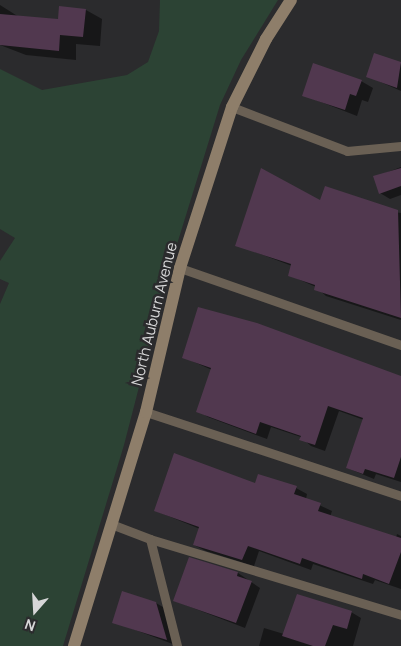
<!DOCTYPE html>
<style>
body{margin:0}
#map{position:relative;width:401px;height:646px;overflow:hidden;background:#2b2b2d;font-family:Manrope,sans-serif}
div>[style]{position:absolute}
.green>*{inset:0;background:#2c4334}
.shadow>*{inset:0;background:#0007}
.building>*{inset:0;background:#51384f}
.lane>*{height:9px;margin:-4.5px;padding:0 4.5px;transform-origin:4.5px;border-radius:4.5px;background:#6a6054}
.secondary>*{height:12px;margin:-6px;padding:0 6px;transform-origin:6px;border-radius:6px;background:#8e7e6a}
span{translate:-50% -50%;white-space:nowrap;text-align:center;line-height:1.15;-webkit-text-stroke:5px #2b2b2d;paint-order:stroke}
.street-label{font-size:15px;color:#d7d7d8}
.north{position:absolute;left:10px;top:586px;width:50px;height:50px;-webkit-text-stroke:4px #2b2b2d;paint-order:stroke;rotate:199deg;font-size:14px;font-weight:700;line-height:20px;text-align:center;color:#d7d7d8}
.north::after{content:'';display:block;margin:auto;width:18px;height:22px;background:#d7d7d8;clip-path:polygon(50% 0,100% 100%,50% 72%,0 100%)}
</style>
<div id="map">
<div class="green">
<i style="clip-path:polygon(160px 0,278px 0,241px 60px,220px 105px,170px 267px,124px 445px,63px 646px,0 646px,0 304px,9px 283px,0 279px,0 261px,15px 238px,0 229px,0 69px,42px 90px,127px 75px,148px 62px,159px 31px)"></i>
</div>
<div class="shadow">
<i style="clip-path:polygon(0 5px,19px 17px,59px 20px,60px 7px,86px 10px,102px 19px,100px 46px,76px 44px,76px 60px,26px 55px,0 45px)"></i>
<i style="clip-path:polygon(375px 55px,401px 64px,401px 91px,367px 76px)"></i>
<i style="clip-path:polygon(361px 81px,373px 88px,368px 102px,362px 100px,357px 116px,303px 95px)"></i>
<i style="clip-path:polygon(401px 167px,401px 195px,390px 199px,380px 193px,375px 177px)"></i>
<i style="clip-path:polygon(321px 202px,401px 213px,401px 320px,326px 296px,316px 287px,289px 275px,292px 266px,237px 245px)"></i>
<i style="clip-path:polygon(183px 357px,401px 377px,401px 482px,376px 474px,374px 479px,347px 468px,364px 420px,339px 411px,325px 451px,311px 446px,301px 437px,271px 427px,267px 439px,208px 417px,198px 411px,212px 370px)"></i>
<i style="clip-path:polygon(256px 485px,296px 488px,307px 494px,306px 499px,332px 511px,330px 517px,396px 538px,397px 534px,401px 536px,401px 589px,375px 580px,373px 584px,313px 564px,311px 570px,259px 551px,254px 566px,206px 551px,194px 545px,200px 529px,156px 511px)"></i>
<i style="clip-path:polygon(189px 559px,238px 573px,260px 588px,245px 628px,175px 601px)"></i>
<i style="clip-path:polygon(156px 603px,168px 610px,178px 646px,114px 622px)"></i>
<i style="clip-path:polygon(351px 612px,361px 618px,353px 646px,259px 646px,264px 628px,284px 634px)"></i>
</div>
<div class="building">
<i style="clip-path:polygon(59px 6px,86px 9px,83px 37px,60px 35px,59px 51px,0 45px,0 14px,58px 19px)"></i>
<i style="clip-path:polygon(374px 53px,401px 62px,397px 88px,366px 77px)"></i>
<i style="clip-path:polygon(313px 63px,362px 80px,356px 96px,350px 94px,345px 110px,302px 96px)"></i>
<i style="clip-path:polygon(261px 168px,320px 200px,325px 186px,398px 210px,401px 318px,314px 290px,315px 285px,288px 276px,291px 264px,235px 246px)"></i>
<i style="clip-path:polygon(401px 168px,401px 186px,379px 194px,373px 176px)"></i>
<i style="clip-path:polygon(198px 307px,257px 323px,401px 376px,401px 457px,394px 478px,365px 469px,363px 474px,346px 468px,363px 418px,328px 406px,315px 445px,299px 440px,301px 436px,260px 422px,256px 434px,196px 412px,211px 368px,182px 358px)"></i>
<i style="clip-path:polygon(174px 453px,255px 483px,258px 474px,297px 486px,294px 494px,321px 503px,318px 511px,401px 538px,401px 552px,389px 584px,363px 574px,362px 579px,302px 558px,300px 564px,248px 546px,242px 560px,193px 545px,199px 527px,154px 511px)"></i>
<i style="clip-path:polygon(189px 557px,238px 572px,237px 576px,252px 581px,236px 623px,173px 601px)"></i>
<i style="clip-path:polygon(122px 591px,156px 602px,167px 640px,112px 623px)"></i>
<i style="clip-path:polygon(297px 594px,352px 611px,347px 629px,333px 625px,325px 646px,313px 646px,282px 636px)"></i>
</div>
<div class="lane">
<i style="left:232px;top:107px;width:123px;rotate:20.9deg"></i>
<i style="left:347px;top:151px;width:54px;rotate:-5.3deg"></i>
<i style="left:180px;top:268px;width:234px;rotate:19.2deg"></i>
<i style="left:146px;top:412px;width:268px;rotate:18.2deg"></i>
<i style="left:111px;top:524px;width:42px;rotate:21deg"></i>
<i style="left:150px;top:539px;width:262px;rotate:16.8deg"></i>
<i style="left:150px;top:539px;width:110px;rotate:75.8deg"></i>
</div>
<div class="secondary">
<i style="left:74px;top:646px;width:245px;rotate:-72.9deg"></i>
<i style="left:146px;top:412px;width:148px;rotate:-76.7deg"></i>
<i style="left:180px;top:268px;width:169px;rotate:-72.1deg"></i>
<i style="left:232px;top:107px;width:76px;rotate:-63.4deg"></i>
<i style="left:266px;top:39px;width:46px;rotate:-57.3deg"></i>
</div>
<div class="street-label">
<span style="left:154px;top:314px;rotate:-76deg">North Auburn Avenue</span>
</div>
<div class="north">N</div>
</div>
